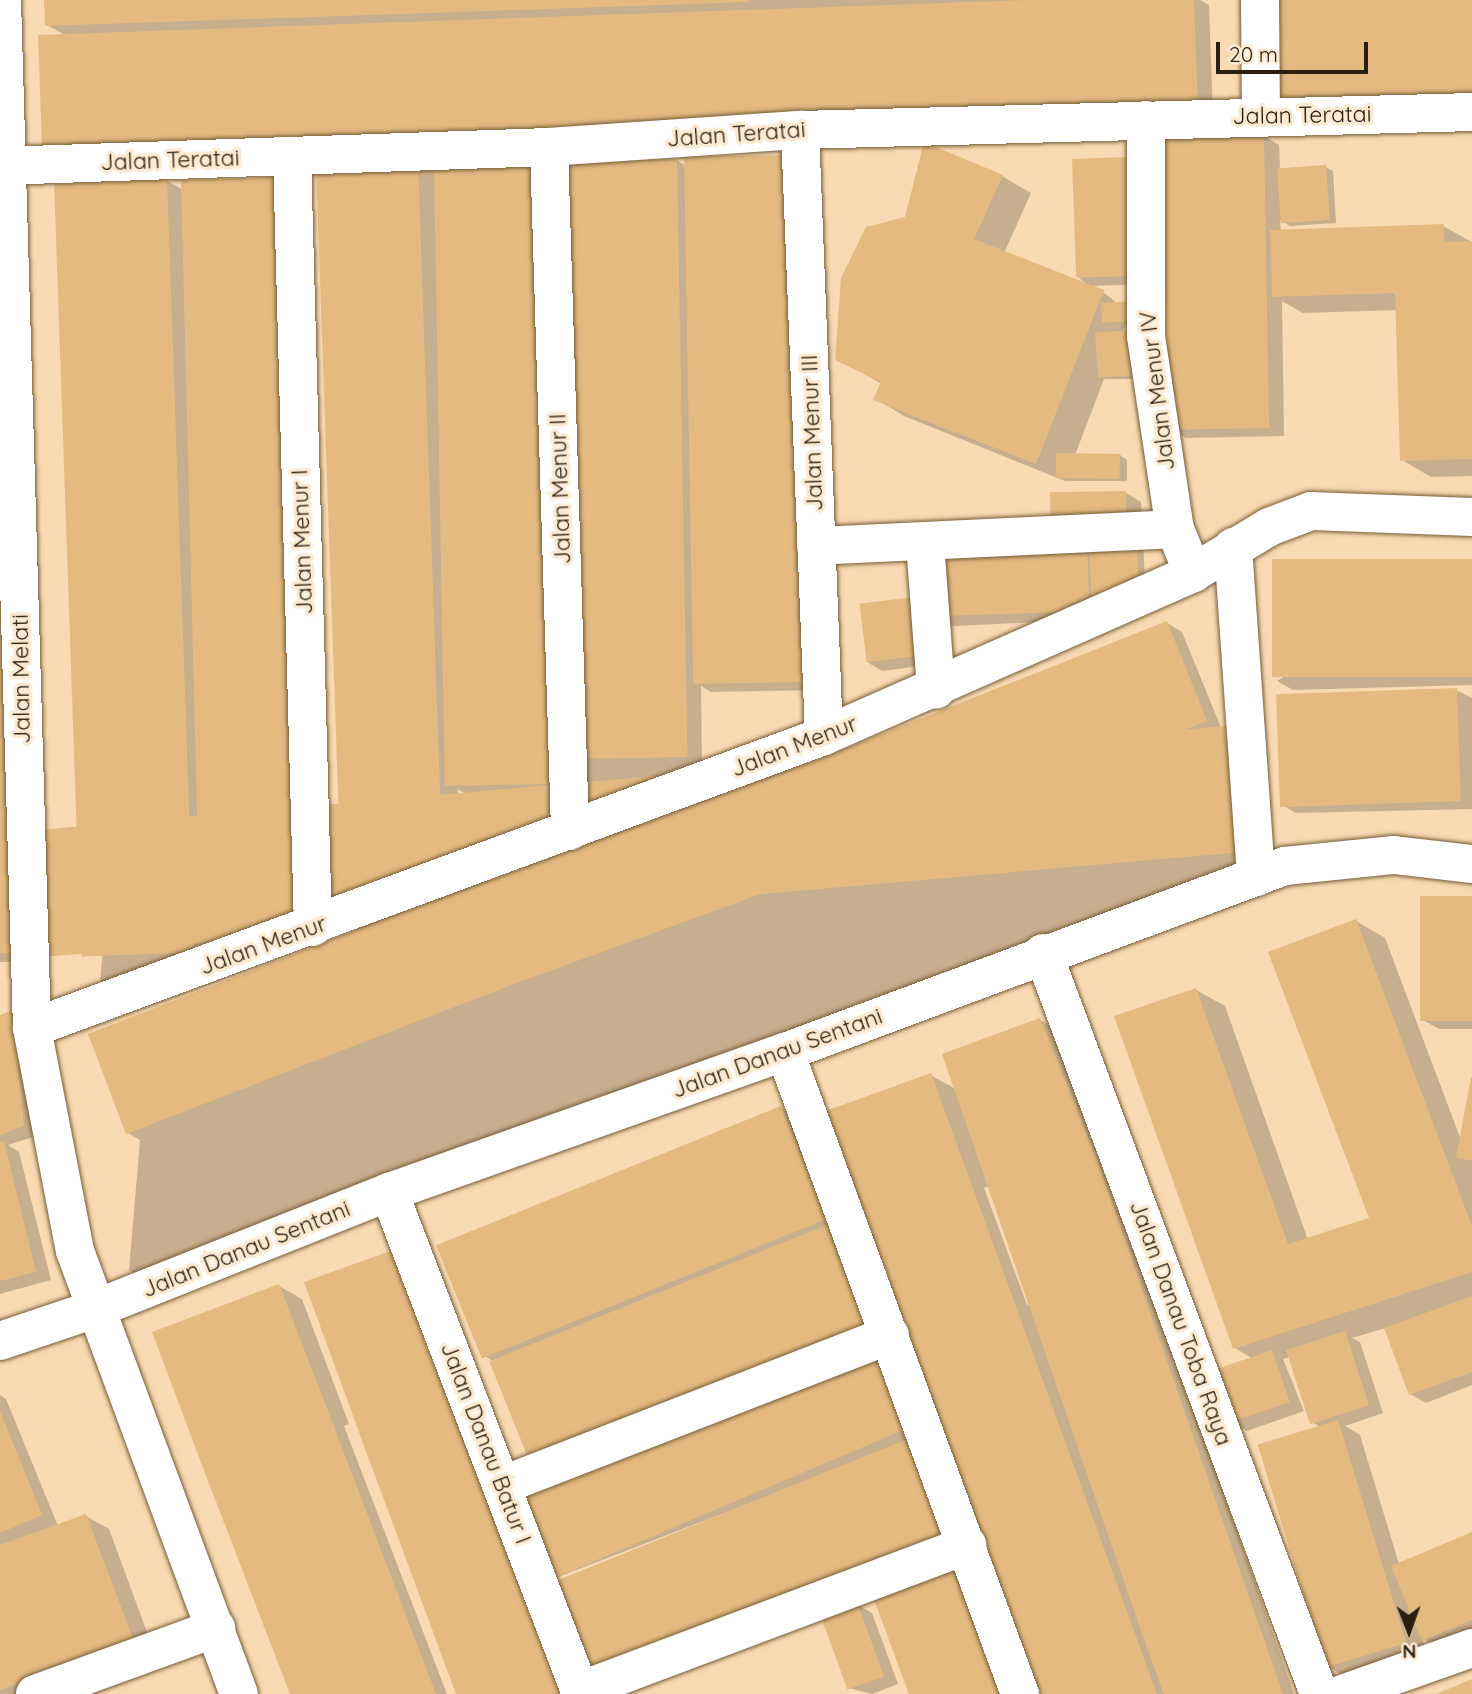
<!DOCTYPE html>
<style>
body{margin:0}
#map{position:relative;width:1472px;height:1694px;overflow:hidden;background:#f9dab2;font-family:Quicksand,sans-serif}
div>[style]{position:absolute}
.shadow>*{inset:0;background:#0003}
.building>*{inset:0;background:#e4ba81;transform-origin:0 0}
.roads{filter:drop-shadow(0 0 2px #775c37) drop-shadow(0 0 2px #775c37)}
.street>*{height:38px;margin:-19px;padding:0 19px;transform-origin:19px;border-radius:19px;background:#fff}
.secondary>*{height:38px;margin:-19px;padding:0 19px;transform-origin:19px;border-radius:19px;background:#fff}
span{translate:-50% -50%;white-space:nowrap;text-align:center;line-height:1.15;-webkit-text-stroke:7px #fcead2;paint-order:stroke}
.street-label{font-size:23px;color:#2a1f0f}
.north{position:absolute;left:1374px;top:1596px;width:70px;height:70px;-webkit-text-stroke:5px #fcead2;paint-order:stroke;rotate:179deg;font-size:19px;font-weight:700;line-height:28px;text-align:center;color:#2a1f0f}
.north::after{content:'';display:block;margin:auto;width:24px;height:32px;background:#2a1f0f;clip-path:polygon(50% 0,100% 100%,50% 72%,0 100%)}
.scale{position:absolute;left:1216px;top:42px;width:152px;height:32px;box-sizing:border-box;border:4px solid #2a1f0f;border-top:0;padding-left:9px;font-size:21px;line-height:24px;white-space:nowrap;color:#2a1f0f;-webkit-text-stroke:5px #fcead2;paint-order:stroke}
</style>
<div id="map">
<div class="shadow">
<i style="clip-path:polygon(46px 0,1200px 0,1209px 5px,1213px 114px,65px 35px,47px 25px)"></i>
<i style="clip-path:polygon(1269px 0,1472px 0,1472px 98px,1296px 111px)"></i>
<i style="clip-path:polygon(1264px 136px,1279px 145px,1280px 169px,1326px 167px,1333px 171px,1336px 223px,1290px 226px,1280px 220px,1281px 232px,1443px 226px,1472px 242px,1472px 476px,1431px 477px,1402px 460px,1398px 310px,1303px 313px,1282px 301px,1284px 436px,1186px 438px,1170px 429px)"></i>
<i style="clip-path:polygon(1127px 159px,1146px 284px,1089px 286px,1078px 277px)"></i>
<i style="clip-path:polygon(676px 160px,686px 166px,824px 690px,711px 692px,701px 686px,702px 765px,596px 811px,575px 792px,467px 795px,458px 789px,460px 861px,362px 865px,347px 856px,417px 162px,436px 173px)"></i>
<i style="clip-path:polygon(1002px 176px,1031px 193px,1004px 253px,1103px 292px,1144px 324px,1126px 325px,1123px 332px,1142px 379px,1104px 379px,1075px 455px,1120px 455px,1127px 460px,1127px 481px,1065px 481px,904px 416px,876px 399px,882px 384px,837px 359px,906px 218px)"></i>
<i style="clip-path:polygon(166px 180px,183px 190px,313px 889px,261px 889px,259px 934px,217px 940px,209px 935px,210px 966px,98px 1008px)"></i>
<i style="clip-path:polygon(0 185px,30px 961px,0 962px)"></i>
<i style="clip-path:polygon(1126px 493px,1141px 502px,1146px 599px,1104px 619px,953px 626px,938px 617px,944px 663px,882px 671px,867px 662px,922px 598px,1073px 543px)"></i>
<i style="clip-path:polygon(1472px 560px,1472px 685px,1293px 690px,1277px 681px)"></i>
<i style="clip-path:polygon(1167px 623px,1182px 632px,1222px 730px,1248px 741px,1258px 865px,151px 1283px,129px 1270px,140px 1140px,128px 1133px,815px 763px)"></i>
<i style="clip-path:polygon(1456px 690px,1472px 698px,1472px 809px,1296px 813px,1281px 804px)"></i>
<i style="clip-path:polygon(1472px 898px,1472px 1029px,1439px 1029px,1423px 1020px)"></i>
<i style="clip-path:polygon(1356px 921px,1385px 938px,1461px 1140px,1472px 1081px,1472px 1385px,1426px 1403px,1410px 1394px,1386px 1328px,1352px 1338px,1360px 1342px,1383px 1413px,1345px 1426px,1360px 1435px,1399px 1564px,1472px 1534px,1472px 1642px,1446px 1652px,1422px 1638px,1427px 1656px,1350px 1679px,1327px 1666px,1320px 1427px,1312px 1422px,1290px 1357px,1283px 1359px,1304px 1411px,1247px 1431px,1232px 1422px,1253px 1359px,1235px 1348px,1196px 990px,1225px 1006px,1308px 1240px,1371px 1219px)"></i>
<i style="clip-path:polygon(12px 1012px,39px 1135px,8px 1145px,19px 1152px,51px 1280px,0 1294px,0 1016px)"></i>
<i style="clip-path:polygon(evenodd,1040px 1020px,1063px 1033px,1294px 1694px,1038px 1694px,930px 1075px,956px 1089px,1040px 1020px,989px 1186px,1030px 1304px,1027px 1305px,984px 1188px,989px 1186px)"></i>
<i style="clip-path:polygon(781px 1108px,796px 1116px,841px 1228px,495px 1362px,483px 1355px)"></i>
<i style="clip-path:polygon(279px 1286px,302px 1299px,349px 1424px,344px 1426px,447px 1694px,292px 1694px)"></i>
<i style="clip-path:polygon(878px 1346px,927px 1435px,558px 1577px,551px 1573px)"></i>
<i style="clip-path:polygon(0 1395px,6px 1399px,58px 1526px,86px 1516px,109px 1529px,155px 1654px,27px 1694px,0 1694px)"></i>
<i style="clip-path:polygon(856px 1604px,872px 1613px,898px 1684px,872px 1694px,849px 1688px)"></i>
</div>
<div class="building">
<i style="clip-path:polygon(44px 0,748px 0,749px 2px,45px 26px)"></i>
<i style="clip-path:polygon(1027px 0,1194px 0,1198px 106px,42px 147px,38px 35px)"></i>
<i style="left:1267px;top:0;width:205px;height:99px"></i>
<i style="left:1264px;top:134px;width:294px;height:101px;rotate:89deg"></i>
<i style="clip-path:polygon(924px 142px,1003px 175px,974px 239px,1104px 290px,1036px 464px,873px 400px,881px 382px,835px 360px,841px 278px,866px 227px,905px 217px)"></i>
<i style="left:799px;top:155px;width:527px;height:115px;rotate:89deg"></i>
<i style="left:1127px;top:157px;width:119px;height:55px;rotate:88deg"></i>
<i style="left:677px;top:159px;width:598px;height:115px;rotate:89deg"></i>
<i style="left:418px;top:161px;width:693px;height:102px;rotate:88deg"></i>
<i style="left:544px;top:165px;width:619px;height:110px;rotate:89deg"></i>
<i style="left:1326px;top:165px;width:55px;height:49px;rotate:86deg"></i>
<i style="clip-path:polygon(278px 177px,298px 882px,246px 881px,245px 926px,200px 932px,181px 180px)"></i>
<i style="left:167px;top:178px;width:775px;height:113px;rotate:88deg"></i>
<i style="clip-path:polygon(1444px 224px,1444px 242px,1472px 241px,1472px 459px,1400px 461px,1395px 293px,1272px 297px,1270px 230px)"></i>
<i style="left:1136px;top:301px;width:20px;height:35px;rotate:87deg"></i>
<i style="left:1132px;top:330px;width:45px;height:37px;rotate:86deg"></i>
<i style="left:1056px;top:453px;width:64px;height:25px;rotate:1deg"></i>
<i style="left:1126px;top:491px;width:40px;height:76px;rotate:89deg"></i>
<i style="left:1137px;top:536px;width:60px;height:48px;rotate:88deg"></i>
<i style="left:1087px;top:541px;width:70px;height:154px;rotate:88deg"></i>
<i style="left:1472px;top:559px;width:118px;height:200px;rotate:90deg"></i>
<i style="clip-path:polygon(0 564px,15px 953px,0 953px)"></i>
<i style="left:922px;top:596px;width:59px;height:63px;rotate:83deg"></i>
<i style="clip-path:polygon(1167px 621px,1207px 721px,854px 860px,514px 984px,126px 1134px,88px 1034px,476px 884px,814px 761px)"></i>
<i style="left:1457px;top:688px;width:113px;height:181px;rotate:88deg"></i>
<i style="left:1226px;top:726px;width:127px;height:1221px;rotate:85deg"></i>
<i style="left:1420px;top:896px;width:52px;height:125px"></i>
<i style="clip-path:polygon(1356px 919px,1472px 1226px,1472px 1272px,1233px 1349px,1114px 1016px,1196px 988px,1288px 1244px,1369px 1218px,1268px 952px)"></i>
<i style="clip-path:polygon(13px 1010px,24px 1126px,0 1135px,0 1015px)"></i>
<i style="clip-path:polygon(1040px 1018px,1097px 1160px,1283px 1694px,1164px 1694px,1146px 1645px,942px 1054px)"></i>
<i style="clip-path:polygon(931px 1073px,1050px 1400px,1157px 1694px,1036px 1694px,823px 1112px)"></i>
<i style="clip-path:polygon(1471px 1077px,1472px 1077px,1472px 1161px,1456px 1158px)"></i>
<i style="left:781px;top:1106px;width:122px;height:372px;rotate:68deg"></i>
<i style="clip-path:polygon(4px 1141px,36px 1272px,0 1281px,0 1142px)"></i>
<i style="left:834px;top:1222px;width:113px;height:372px;rotate:68deg"></i>
<i style="clip-path:polygon(407px 1245px,573px 1694px,456px 1694px,367px 1454px,304px 1282px)"></i>
<i style="clip-path:polygon(279px 1284px,328px 1411px,436px 1694px,290px 1694px,200px 1460px,152px 1332px)"></i>
<i style="clip-path:polygon(1472px 1296px,1472px 1372px,1409px 1395px,1384px 1328px)"></i>
<i style="left:1345px;top:1331px;width:78px;height:62px;rotate:72deg"></i>
<i style="left:878px;top:1344px;width:89px;height:391px;rotate:67deg"></i>
<i style="left:1272px;top:1350px;width:55px;height:64px;rotate:71deg"></i>
<i style="clip-path:polygon(0 1411px,42px 1515px,0 1533px)"></i>
<i style="left:1338px;top:1420px;width:233px;height:84px;rotate:73deg"></i>
<i style="left:915px;top:1436px;width:103px;height:394px;rotate:68deg"></i>
<i style="clip-path:polygon(86px 1514px,134px 1641px,0 1690px,0 1545px)"></i>
<i style="clip-path:polygon(1472px 1532px,1472px 1620px,1422px 1641px,1391px 1566px)"></i>
<i style="clip-path:polygon(959px 1566px,1007px 1694px,909px 1694px,873px 1597px)"></i>
<i style="left:857px;top:1602px;width:79px;height:39px;rotate:70deg"></i>
<i style="clip-path:polygon(1472px 1679px,1472px 1694px,1436px 1694px,1453px 1687px)"></i>
</div>
<div class="roads">
<div class="street">
<i style="left:2px;top:0;width:1028px;rotate:88.33deg"></i>
<i style="left:32px;top:1028px;width:227px;rotate:79.1deg"></i>
<i style="left:75px;top:1251px;width:472px;rotate:69.7deg"></i>
<i style="left:1260px;top:0;width:115px;rotate:89.5deg"></i>
<i style="left:1146px;top:120px;width:216px;rotate:90deg"></i>
<i style="left:1146px;top:336px;width:195px;rotate:81.5deg"></i>
<i style="left:1175px;top:529px;width:48px;rotate:67.8deg"></i>
<i style="left:800px;top:130px;width:606px;rotate:87.73deg"></i>
<i style="left:549px;top:147px;width:684px;rotate:88.24deg"></i>
<i style="left:292px;top:156px;width:771px;rotate:88.44deg"></i>
<i style="left:0;top:166px;width:549px;rotate:-1.98deg"></i>
<i style="left:549px;top:147px;width:252px;rotate:-3.9deg"></i>
<i style="left:800px;top:130px;width:672px;rotate:-1.53deg"></i>
<i style="left:925px;top:543px;width:147px;rotate:85.7deg"></i>
<i style="left:816px;top:546px;width:359px;rotate:-2.7deg"></i>
<i style="left:1233px;top:547px;width:331px;rotate:86deg"></i>
<i style="left:1043px;top:953px;width:791px;rotate:69.57deg"></i>
<i style="left:32px;top:1028px;width:844px;rotate:-20.24deg"></i>
<i style="left:824px;top:736px;width:403px;rotate:-23.8deg"></i>
<i style="left:1193px;top:573px;width:89px;rotate:-31.2deg"></i>
<i style="left:1269px;top:527px;width:45px;rotate:-20.9deg"></i>
<i style="left:1311px;top:511px;width:161px;rotate:2.1deg"></i>
<i style="left:785px;top:1052px;width:684px;rotate:69.9deg"></i>
<i style="left:389px;top:1192px;width:537px;rotate:69.07deg"></i>
<i style="left:503px;top:1485px;width:415px;rotate:-21.2deg"></i>
<i style="left:579px;top:1691px;width:415px;rotate:-20.6deg"></i>
<i style="left:35px;top:1694px;width:193px;rotate:-20deg"></i>
<i style="left:1342px;top:1694px;width:138px;rotate:-19.5deg"></i>
</div>
<div class="secondary">
<i style="left:0;top:1341px;width:100px;rotate:-18.6deg"></i>
<i style="left:95px;top:1309px;width:316px;rotate:-21.7deg"></i>
<i style="left:389px;top:1192px;width:420px;rotate:-19.5deg"></i>
<i style="left:785px;top:1052px;width:533px;rotate:-20.41deg"></i>
<i style="left:1285px;top:866px;width:110px;rotate:-5.8deg"></i>
<i style="left:1394px;top:855px;width:79px;rotate:6.6deg"></i>
</div>
</div>
<div class="street-label">
<span style="left:1302px;top:115px;rotate:-1deg">Jalan Teratai</span>
<span style="left:736px;top:134px;rotate:-4deg">Jalan Teratai</span>
<span style="left:170px;top:160px;rotate:-2deg">Jalan Teratai</span>
<span style="left:1157px;top:391px;rotate:-97deg">Jalan Menur IV</span>
<span style="left:812px;top:433px;rotate:-92deg">Jalan Menur III</span>
<span style="left:560px;top:489px;rotate:-92deg">Jalan Menur II</span>
<span style="left:302px;top:542px;rotate:-92deg">Jalan Menur I</span>
<span style="left:21px;top:679px;rotate:-91deg">Jalan Melati</span>
<span style="left:794px;top:746px;rotate:-21deg">Jalan Menur</span>
<span style="left:263px;top:945px;rotate:-20deg">Jalan Menur</span>
<span style="left:777px;top:1053px;rotate:-20deg">Jalan Danau Sentani</span>
<span style="left:246px;top:1249px;rotate:-22deg">Jalan Danau Sentani</span>
<span style="left:1181px;top:1323px;rotate:70deg">Jalan Danau Toba Raya</span>
<span style="left:486px;top:1443px;rotate:69deg">Jalan Danau Batur I</span>
</div>
<div class="north">N</div>
<div class="scale">20 m</div>
</div>
